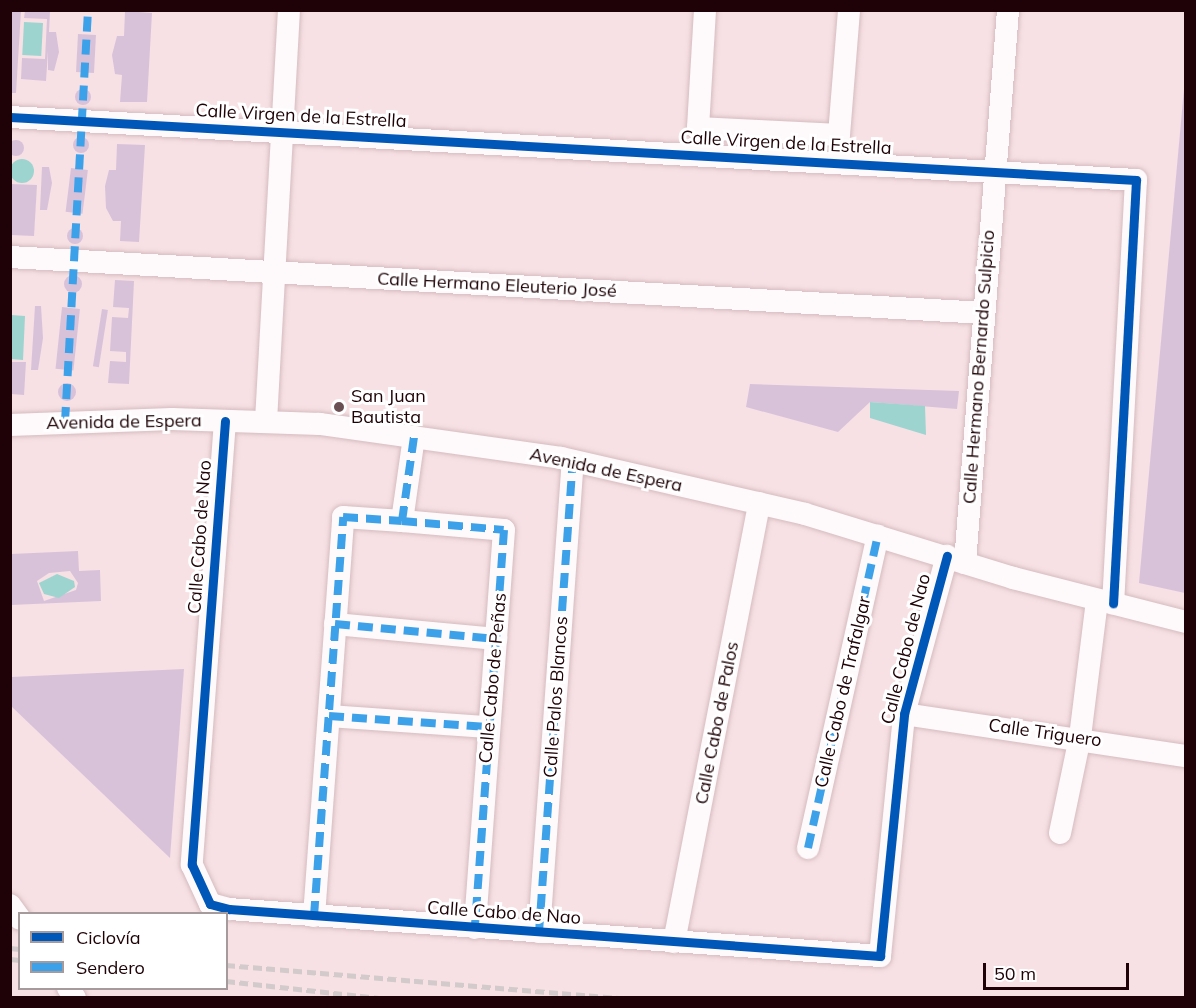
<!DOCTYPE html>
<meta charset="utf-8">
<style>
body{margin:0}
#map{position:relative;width:1196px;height:1008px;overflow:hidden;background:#f7e1e4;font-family:Mulish,sans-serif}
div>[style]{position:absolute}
.green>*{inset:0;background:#d8c2da;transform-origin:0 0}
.round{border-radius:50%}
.water>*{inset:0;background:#9dd4d0;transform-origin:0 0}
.roads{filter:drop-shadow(0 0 2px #d5bbbf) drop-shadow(0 0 2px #d5bbbf)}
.minor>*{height:22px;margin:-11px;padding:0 11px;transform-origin:11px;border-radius:11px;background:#fefafb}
.rail>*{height:4.5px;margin-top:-2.25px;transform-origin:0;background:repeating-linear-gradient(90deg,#d2cacb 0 9px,transparent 0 13.5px)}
.quiet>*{height:8px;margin-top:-4px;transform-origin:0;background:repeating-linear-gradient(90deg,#3da1e9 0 15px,transparent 0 23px)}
.cycleway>*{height:9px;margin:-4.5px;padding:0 4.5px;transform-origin:4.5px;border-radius:4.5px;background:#0057b8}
.dots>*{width:16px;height:16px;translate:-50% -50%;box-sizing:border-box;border:3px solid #fff;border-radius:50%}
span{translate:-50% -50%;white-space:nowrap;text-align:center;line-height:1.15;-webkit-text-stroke:6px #fff;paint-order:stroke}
.street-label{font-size:18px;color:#1e0207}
.poi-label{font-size:18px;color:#1e0207}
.left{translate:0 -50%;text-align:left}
.frame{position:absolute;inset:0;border:12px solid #1e0207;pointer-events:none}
.legend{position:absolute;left:18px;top:912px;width:210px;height:78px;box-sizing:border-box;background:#fff;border:2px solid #a59a9c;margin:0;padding:8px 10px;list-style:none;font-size:18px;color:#1e0207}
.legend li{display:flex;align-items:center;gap:12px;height:30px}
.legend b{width:30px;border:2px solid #a59a9c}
.scale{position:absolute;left:983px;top:963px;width:146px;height:27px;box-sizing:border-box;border:3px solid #1e0207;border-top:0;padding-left:8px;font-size:18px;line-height:21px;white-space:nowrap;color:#1e0207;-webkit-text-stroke:4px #fff;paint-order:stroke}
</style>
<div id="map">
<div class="green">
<i style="clip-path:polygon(11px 10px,21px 11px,16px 93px,11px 93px)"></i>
<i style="clip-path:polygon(25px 11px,50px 11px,49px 32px,56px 32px,59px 52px,54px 71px,48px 70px,48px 51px,46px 81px,21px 79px,22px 58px,45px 59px,47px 19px,24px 18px)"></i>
<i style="clip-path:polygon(125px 11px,152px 13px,147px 102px,120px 102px,122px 75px,115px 74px,112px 55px,117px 36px,124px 36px)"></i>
<i style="left:78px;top:34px;width:18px;height:38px;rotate:3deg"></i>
<i style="clip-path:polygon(1185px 78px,1185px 593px,1139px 583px)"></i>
<i class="round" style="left:75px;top:89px;width:16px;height:16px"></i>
<i class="round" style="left:73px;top:137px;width:16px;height:16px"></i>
<i class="round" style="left:8px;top:140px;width:16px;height:16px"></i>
<i style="clip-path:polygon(117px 144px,145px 145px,139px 242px,120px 241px,121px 221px,113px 221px,106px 208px,105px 186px,109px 170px,116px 170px)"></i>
<i style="clip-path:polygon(42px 167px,49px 167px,52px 183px,47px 210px,40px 210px)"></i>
<i style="left:71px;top:168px;width:17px;height:44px;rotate:7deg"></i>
<i style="clip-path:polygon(10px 184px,37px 185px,34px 236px,11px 235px)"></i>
<i class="round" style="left:67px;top:228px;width:16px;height:16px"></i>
<i class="round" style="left:64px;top:275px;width:18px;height:18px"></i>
<i style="clip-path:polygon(115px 280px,134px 281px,129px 384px,108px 383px,110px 361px,126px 362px,126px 352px,110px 351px,112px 317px,128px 318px,129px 308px,113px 307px)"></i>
<i style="clip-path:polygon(35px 306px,41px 306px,43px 338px,38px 370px,31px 370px)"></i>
<i style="left:62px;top:307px;width:18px;height:62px;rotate:6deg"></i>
<i style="left:102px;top:309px;width:6px;height:58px;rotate:9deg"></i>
<i style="clip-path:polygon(10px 362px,26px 362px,24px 395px,11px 394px)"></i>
<i class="round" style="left:58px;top:383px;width:18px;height:18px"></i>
<i style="clip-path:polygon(750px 384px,959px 391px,957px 409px,870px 402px,838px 432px,746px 407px)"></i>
<i style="clip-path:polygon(evenodd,78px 551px,79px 571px,100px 570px,101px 601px,11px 605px,11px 554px,78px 551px,70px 571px,78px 583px,76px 590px,44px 601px,37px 581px,49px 573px,70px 571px)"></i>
<i style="clip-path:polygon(184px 669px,170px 858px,11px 706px,11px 677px)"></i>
</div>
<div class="water">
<i style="left:24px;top:22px;width:19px;height:33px;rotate:3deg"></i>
<i class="round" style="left:10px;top:159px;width:24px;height:24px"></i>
<i style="clip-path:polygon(11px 315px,25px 316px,23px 360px,11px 359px)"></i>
<i style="clip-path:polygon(870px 402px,925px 406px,926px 435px,870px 418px)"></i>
<i style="clip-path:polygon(57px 574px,74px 581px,75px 587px,59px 598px,44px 594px,39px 583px)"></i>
</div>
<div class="roads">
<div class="minor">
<i style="left:705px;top:10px;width:118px;rotate:93.4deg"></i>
<i style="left:698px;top:128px;width:141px;rotate:2.8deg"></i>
<i style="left:839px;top:135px;width:125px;rotate:-85.4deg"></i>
<i style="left:10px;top:117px;width:1128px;rotate:3.2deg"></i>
<i style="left:1136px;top:180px;width:424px;rotate:93.1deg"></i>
<i style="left:10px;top:257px;width:975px;rotate:3.29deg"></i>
<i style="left:225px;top:421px;width:445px;rotate:94.3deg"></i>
<i style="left:192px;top:865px;width:43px;rotate:65.2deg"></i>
<i style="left:210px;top:904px;width:20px;rotate:15deg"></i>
<i style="left:229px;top:909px;width:653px;rotate:4.13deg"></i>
<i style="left:880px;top:956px;width:243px;rotate:-84.3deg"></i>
<i style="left:904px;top:714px;width:164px;rotate:-74.8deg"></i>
<i style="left:266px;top:421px;width:412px;rotate:-86.8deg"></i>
<i style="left:10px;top:425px;width:162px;rotate:-2.1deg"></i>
<i style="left:172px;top:419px;width:148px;rotate:1.9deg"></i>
<i style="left:320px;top:424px;width:243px;rotate:8deg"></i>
<i style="left:561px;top:458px;width:250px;rotate:12.9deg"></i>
<i style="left:805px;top:514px;width:218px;rotate:17.1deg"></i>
<i style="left:1013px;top:578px;width:179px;rotate:14.3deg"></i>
<i style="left:402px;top:521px;width:85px;rotate:-81.9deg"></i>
<i style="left:965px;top:563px;width:555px;rotate:-85.55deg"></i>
<i style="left:335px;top:624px;width:162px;rotate:5.3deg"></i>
<i style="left:904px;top:714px;width:285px;rotate:8.5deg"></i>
<i style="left:329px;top:716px;width:159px;rotate:4deg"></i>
<i style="left:1060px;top:833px;width:98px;rotate:-78.2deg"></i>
<i style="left:1080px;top:737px;width:138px;rotate:-82.9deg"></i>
<i style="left:808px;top:848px;width:320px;rotate:-77.4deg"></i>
<i style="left:10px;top:905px;width:17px;rotate:54deg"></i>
<i style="left:314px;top:916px;width:400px;rotate:-85.8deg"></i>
<i style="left:343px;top:517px;width:59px;rotate:3.9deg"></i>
<i style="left:402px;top:521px;width:102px;rotate:5deg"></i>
<i style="left:504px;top:530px;width:399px;rotate:94.2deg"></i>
<i style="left:539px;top:932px;width:472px;rotate:-85.9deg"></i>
<i style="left:674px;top:942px;width:447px;rotate:-79deg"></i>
<i style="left:68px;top:988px;width:12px;rotate:55deg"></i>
</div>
</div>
<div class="rail">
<i style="left:10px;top:948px;width:10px;rotate:6deg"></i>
<i style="left:10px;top:959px;width:10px;rotate:6deg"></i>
<i style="left:226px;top:965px;width:397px;rotate:4.8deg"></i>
<i style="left:226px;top:981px;width:154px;rotate:6.3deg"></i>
</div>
<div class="quiet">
<i style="left:65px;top:422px;width:413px;rotate:-86.8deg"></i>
<i style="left:402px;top:521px;width:85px;rotate:-81.9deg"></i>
<i style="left:335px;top:624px;width:162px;rotate:5.3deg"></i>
<i style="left:329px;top:716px;width:159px;rotate:4deg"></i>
<i style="left:808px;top:848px;width:320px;rotate:-77.4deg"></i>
<i style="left:314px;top:916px;width:400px;rotate:-85.8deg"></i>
<i style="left:343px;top:517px;width:59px;rotate:3.9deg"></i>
<i style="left:402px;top:521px;width:102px;rotate:5deg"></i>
<i style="left:504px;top:530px;width:399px;rotate:94.2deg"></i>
<i style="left:539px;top:932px;width:472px;rotate:-85.9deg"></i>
</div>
<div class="cycleway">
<i style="left:10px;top:117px;width:1128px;rotate:3.2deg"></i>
<i style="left:1136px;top:180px;width:424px;rotate:93.1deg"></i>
<i style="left:225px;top:421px;width:445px;rotate:94.3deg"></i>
<i style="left:192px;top:865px;width:43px;rotate:65.2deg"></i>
<i style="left:210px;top:904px;width:20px;rotate:15deg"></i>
<i style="left:229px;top:909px;width:653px;rotate:4.13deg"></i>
<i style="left:880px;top:956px;width:243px;rotate:-84.3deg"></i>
<i style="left:904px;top:714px;width:164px;rotate:-74.8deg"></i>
</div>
<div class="dots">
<i style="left:339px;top:407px;background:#6a5054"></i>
</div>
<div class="street-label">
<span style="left:301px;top:116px;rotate:3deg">Calle Virgen de la Estrella</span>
<span style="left:786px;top:143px;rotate:3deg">Calle Virgen de la Estrella</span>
<span style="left:497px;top:285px;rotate:3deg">Calle Hermano Eleuterio José</span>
<span style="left:979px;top:367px;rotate:-86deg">Calle Hermano Bernardo Sulpicio</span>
<span style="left:124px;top:422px;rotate:-1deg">Avenida de Espera</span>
<span style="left:606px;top:470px;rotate:12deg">Avenida de Espera</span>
<span style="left:200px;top:537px;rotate:-86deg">Calle Cabo de Nao</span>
<span style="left:906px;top:649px;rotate:-76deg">Calle Cabo de Nao</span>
<span style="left:493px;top:678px;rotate:-85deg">Calle Cabo de Peñas</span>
<span style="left:843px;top:692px;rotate:-77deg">Calle Cabo de Trafalgar</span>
<span style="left:556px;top:697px;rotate:-86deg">Calle Palos Blancos</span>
<span style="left:717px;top:723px;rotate:-79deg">Calle Cabo de Palos</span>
<span style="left:1045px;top:733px;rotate:8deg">Calle Triguero</span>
<span style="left:504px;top:913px;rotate:4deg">Calle Cabo de Nao</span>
</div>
<div class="poi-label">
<span class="left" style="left:351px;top:407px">San Juan<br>Bautista</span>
</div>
<div class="frame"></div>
<ul class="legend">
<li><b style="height:8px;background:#0057b8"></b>Ciclovía</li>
<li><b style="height:8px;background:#3da1e9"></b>Sendero</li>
</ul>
<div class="scale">50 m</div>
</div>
